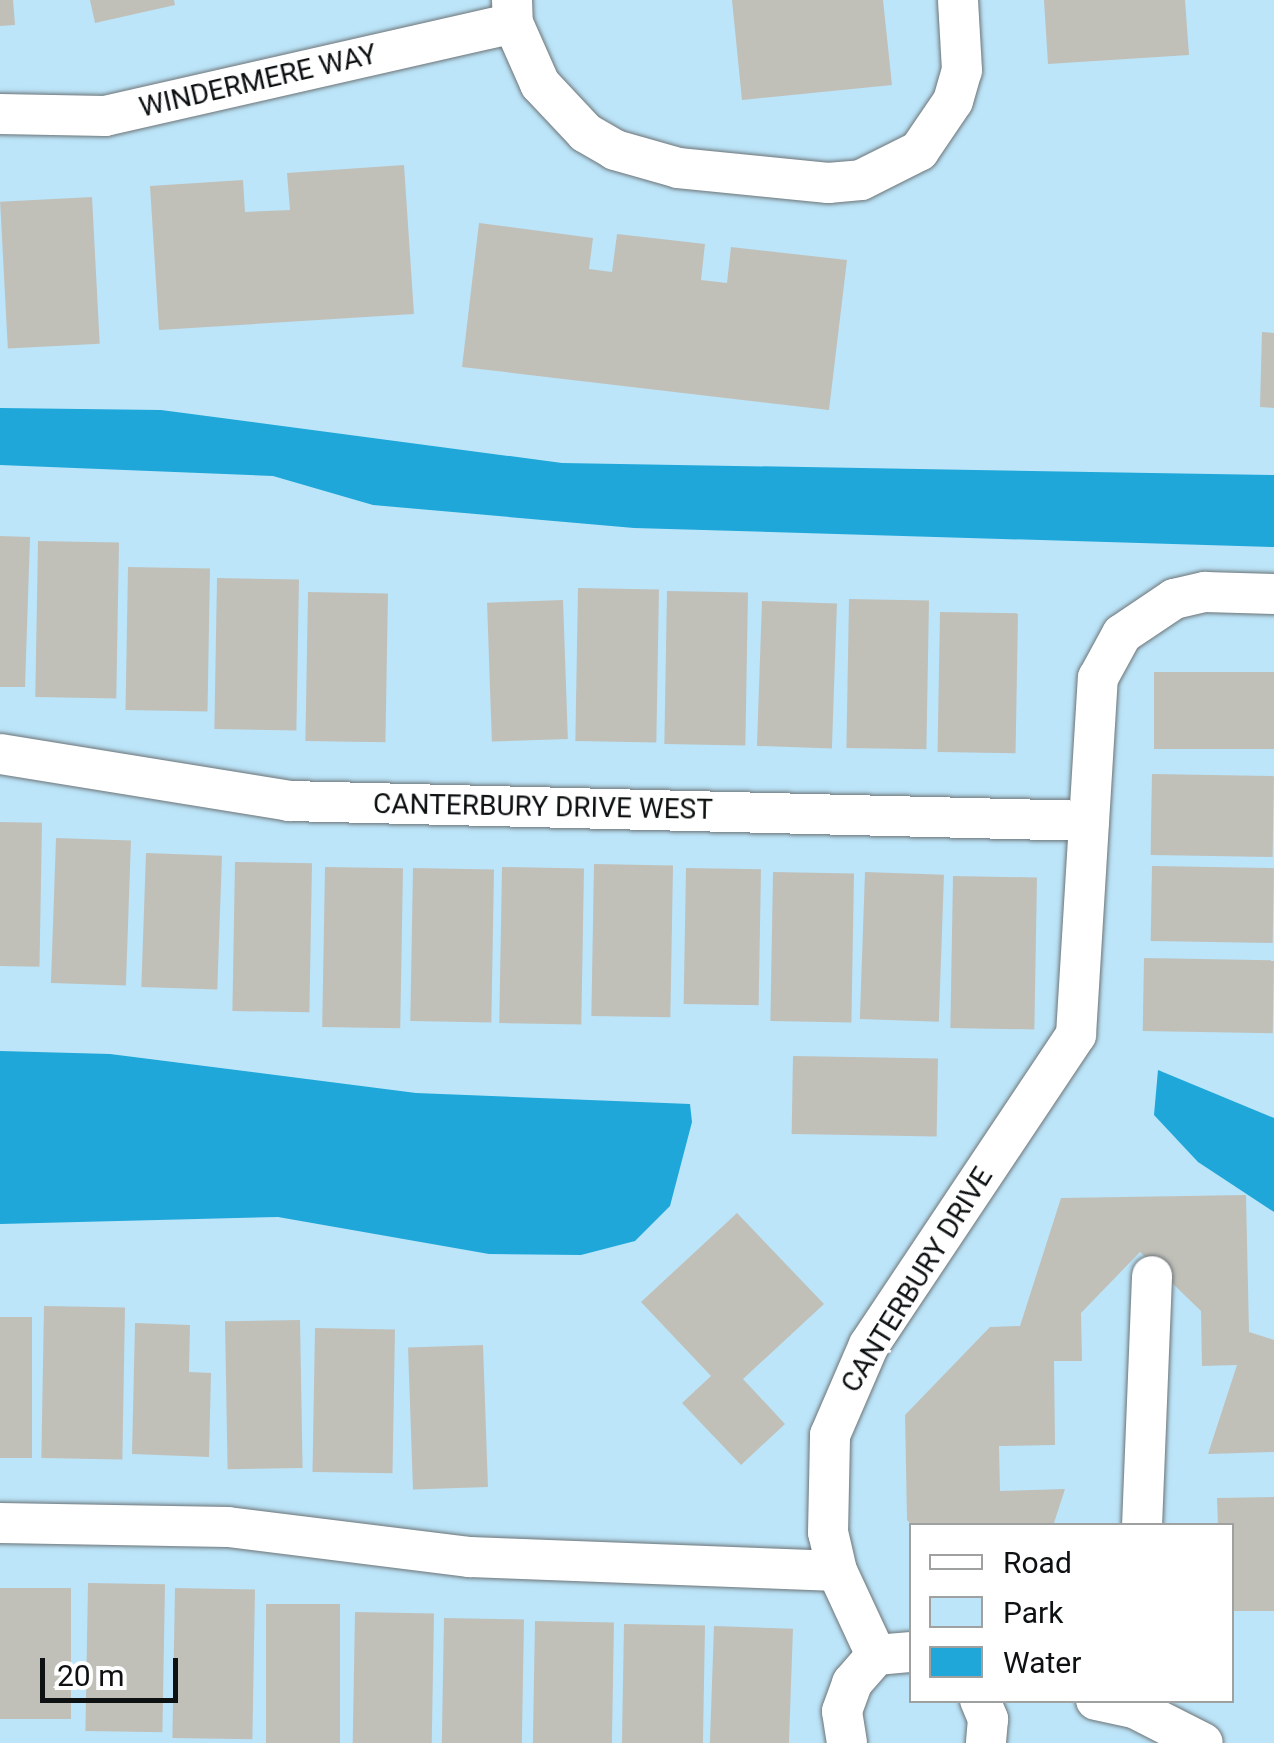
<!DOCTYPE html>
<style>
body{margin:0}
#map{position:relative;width:1274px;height:1743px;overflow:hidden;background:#eaf2f6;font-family:Roboto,sans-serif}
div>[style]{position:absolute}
.green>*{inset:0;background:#bce5f9}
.water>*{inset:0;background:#1fa7d9}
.building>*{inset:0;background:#c0c0b9;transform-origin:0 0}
.roads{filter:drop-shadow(0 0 2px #6d7477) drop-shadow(0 0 2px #6d7477)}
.minor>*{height:40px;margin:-20px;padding:0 20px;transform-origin:20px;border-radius:20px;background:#fff}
span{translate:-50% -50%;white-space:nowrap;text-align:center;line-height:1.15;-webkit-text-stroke:9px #fff;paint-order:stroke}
.street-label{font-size:28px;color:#0e1112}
.legend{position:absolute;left:909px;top:1523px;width:325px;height:180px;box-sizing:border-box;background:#fff;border:2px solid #9fa0a0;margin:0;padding:12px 18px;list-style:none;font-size:30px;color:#0e1112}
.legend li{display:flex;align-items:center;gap:20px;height:50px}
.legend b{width:50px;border:2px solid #9fa0a0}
.scale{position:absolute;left:40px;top:1658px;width:138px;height:45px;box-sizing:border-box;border:5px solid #0e1112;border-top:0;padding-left:12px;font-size:30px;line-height:35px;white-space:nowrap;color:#0e1112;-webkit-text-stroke:8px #fff;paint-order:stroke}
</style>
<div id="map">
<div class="green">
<i style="clip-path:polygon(evenodd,0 0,1274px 0,1274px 1743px,0 1743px,0 0,912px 1526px,1232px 1526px,1232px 1700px,912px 1700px,912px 1526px)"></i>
</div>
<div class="water">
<i style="clip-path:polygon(0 408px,161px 410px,562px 463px,1274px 475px,1274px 547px,634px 528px,373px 505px,273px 476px,0 465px)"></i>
<i style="clip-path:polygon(0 1051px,110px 1054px,416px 1093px,690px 1104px,692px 1122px,670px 1206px,635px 1241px,581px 1255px,489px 1254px,278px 1217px,0 1224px)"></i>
<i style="clip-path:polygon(1158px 1070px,1274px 1118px,1274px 1212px,1198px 1162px,1154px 1115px)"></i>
</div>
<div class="building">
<i style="clip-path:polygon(0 0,13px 0,15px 25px,0 26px)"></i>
<i style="clip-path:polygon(90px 0,174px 0,175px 5px,95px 23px)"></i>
<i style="clip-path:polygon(732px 0,883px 0,892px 85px,742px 100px)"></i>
<i style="clip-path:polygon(1044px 0,1185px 0,1189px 55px,1048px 64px)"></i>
<i style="clip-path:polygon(404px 165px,414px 314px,159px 330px,150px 186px,243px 180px,245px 212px,290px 210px,287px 173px)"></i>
<i style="left:92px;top:197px;width:147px;height:92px;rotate:87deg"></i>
<i style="clip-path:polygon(479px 223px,593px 238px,589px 269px,612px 272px,617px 234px,705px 244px,701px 280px,727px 283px,731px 247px,847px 260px,829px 410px,462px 367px)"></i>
<i style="clip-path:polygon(1262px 332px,1274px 333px,1274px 408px,1260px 407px)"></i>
<i style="clip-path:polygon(0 536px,30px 537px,25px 687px,0 687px)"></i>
<i style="left:38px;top:541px;width:81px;height:156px;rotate:1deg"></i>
<i style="left:128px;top:567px;width:82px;height:143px;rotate:1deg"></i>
<i style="left:217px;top:578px;width:82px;height:151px;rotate:1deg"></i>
<i style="left:578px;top:588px;width:81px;height:153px;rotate:1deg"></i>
<i style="left:667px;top:591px;width:81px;height:153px;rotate:1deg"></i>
<i style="left:308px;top:592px;width:80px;height:149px;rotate:1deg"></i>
<i style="left:849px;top:599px;width:80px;height:149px;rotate:1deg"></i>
<i style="left:563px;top:600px;width:139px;height:76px;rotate:88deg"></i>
<i style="left:762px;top:601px;width:75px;height:145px;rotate:2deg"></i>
<i style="left:940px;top:612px;width:78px;height:140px;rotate:1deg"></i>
<i style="left:1274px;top:672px;width:77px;height:120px;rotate:90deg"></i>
<i style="left:1152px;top:774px;width:122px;height:81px;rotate:1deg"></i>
<i style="left:0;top:822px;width:42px;height:144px;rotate:1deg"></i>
<i style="left:56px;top:838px;width:75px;height:145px;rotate:2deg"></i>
<i style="left:146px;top:853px;width:76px;height:134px;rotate:2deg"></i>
<i style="left:235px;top:862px;width:77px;height:149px;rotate:1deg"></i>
<i style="left:594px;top:864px;width:79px;height:152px;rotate:1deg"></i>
<i style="left:1152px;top:866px;width:122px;height:75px;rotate:1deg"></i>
<i style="left:325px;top:867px;width:78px;height:160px;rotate:1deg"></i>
<i style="left:502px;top:867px;width:82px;height:156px;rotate:1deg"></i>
<i style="left:413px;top:868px;width:81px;height:153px;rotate:1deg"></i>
<i style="left:686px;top:868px;width:75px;height:136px;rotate:1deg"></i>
<i style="left:773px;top:872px;width:81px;height:149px;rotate:1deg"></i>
<i style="left:865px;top:872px;width:79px;height:147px;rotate:2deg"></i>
<i style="left:953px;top:876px;width:84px;height:152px;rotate:1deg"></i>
<i style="left:1144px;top:958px;width:130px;height:73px;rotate:1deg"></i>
<i style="left:793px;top:1056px;width:145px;height:78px;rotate:1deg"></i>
<i style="clip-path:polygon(1246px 1195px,1249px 1332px,1274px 1340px,1274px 1452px,1208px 1454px,1237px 1365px,1202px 1366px,1201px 1311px,1140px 1252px,1081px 1313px,1082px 1361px,1054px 1361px,1055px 1445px,999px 1446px,1000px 1491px,1065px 1489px,1053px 1526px,913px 1526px,907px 1520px,905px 1415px,990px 1327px,1020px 1326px,1061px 1198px)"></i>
<i style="clip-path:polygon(737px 1213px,824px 1304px,743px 1379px,785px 1424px,741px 1465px,682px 1403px,711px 1376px,641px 1302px)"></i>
<i style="left:44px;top:1306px;width:81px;height:152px;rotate:1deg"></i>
<i style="left:0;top:1317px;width:32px;height:141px"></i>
<i style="left:300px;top:1320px;width:148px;height:75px;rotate:89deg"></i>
<i style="clip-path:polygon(135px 1323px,190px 1325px,189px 1372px,211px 1373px,209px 1457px,132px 1454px)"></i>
<i style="left:315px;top:1328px;width:80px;height:144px;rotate:1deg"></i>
<i style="left:483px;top:1345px;width:142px;height:75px;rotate:88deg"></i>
<i style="clip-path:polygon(1274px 1497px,1274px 1611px,1232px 1611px,1232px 1526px,1218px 1526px,1217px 1498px)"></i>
<i style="left:88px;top:1583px;width:77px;height:148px;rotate:1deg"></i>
<i style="left:71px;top:1588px;width:131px;height:71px;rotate:90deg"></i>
<i style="left:175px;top:1588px;width:80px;height:150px;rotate:1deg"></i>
<i style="left:266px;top:1604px;width:74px;height:139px"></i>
<i style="left:355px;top:1612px;width:79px;height:131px;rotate:1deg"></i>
<i style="left:444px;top:1618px;width:80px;height:125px;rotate:1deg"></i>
<i style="left:535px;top:1621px;width:79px;height:122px;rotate:1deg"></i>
<i style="left:624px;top:1624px;width:81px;height:119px;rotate:1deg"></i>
<i style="left:714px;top:1626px;width:79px;height:117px;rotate:2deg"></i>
</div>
<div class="roads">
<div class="minor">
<i style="left:512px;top:0;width:23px;rotate:88deg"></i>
<i style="left:513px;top:23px;width:67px;rotate:66.1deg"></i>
<i style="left:540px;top:84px;width:67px;rotate:46.8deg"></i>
<i style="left:586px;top:133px;width:34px;rotate:30deg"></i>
<i style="left:615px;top:150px;width:66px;rotate:15.9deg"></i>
<i style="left:678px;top:168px;width:151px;rotate:5.7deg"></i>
<i style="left:828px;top:183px;width:33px;rotate:-5deg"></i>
<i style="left:861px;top:180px;width:65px;rotate:-26.6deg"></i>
<i style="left:919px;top:151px;width:60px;rotate:-55.8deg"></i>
<i style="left:953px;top:101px;width:32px;rotate:-74deg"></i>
<i style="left:962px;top:70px;width:70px;rotate:-93.3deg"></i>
<i style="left:0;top:114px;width:105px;rotate:1.1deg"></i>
<i style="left:105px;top:116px;width:418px;rotate:-12.8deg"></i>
<i style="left:0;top:754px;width:293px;rotate:9.2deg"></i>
<i style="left:289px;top:801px;width:800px;rotate:1.43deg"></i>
<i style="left:0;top:1523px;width:228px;rotate:1deg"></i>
<i style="left:228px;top:1527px;width:244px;rotate:7.1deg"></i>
<i style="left:470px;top:1557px;width:367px;rotate:2.2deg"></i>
<i style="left:1142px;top:1526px;width:250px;rotate:-87.7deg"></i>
<i style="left:876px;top:1655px;width:93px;rotate:-114.9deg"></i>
<i style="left:837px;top:1571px;width:39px;rotate:-103deg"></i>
<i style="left:828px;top:1533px;width:98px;rotate:-88.8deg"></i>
<i style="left:830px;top:1435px;width:98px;rotate:-66.6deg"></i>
<i style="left:869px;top:1345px;width:373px;rotate:-56.3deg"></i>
<i style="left:1076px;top:1035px;width:358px;rotate:-86.5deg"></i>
<i style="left:1098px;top:678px;width:50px;rotate:-61.4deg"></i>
<i style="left:1122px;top:634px;width:63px;rotate:-33.9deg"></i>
<i style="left:1174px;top:599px;width:32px;rotate:-13deg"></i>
<i style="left:1205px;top:592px;width:69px;rotate:1.7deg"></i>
<i style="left:876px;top:1655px;width:36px;rotate:-5deg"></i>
<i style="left:980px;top:1700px;width:21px;rotate:67deg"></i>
<i style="left:988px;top:1719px;width:24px;rotate:95deg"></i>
<i style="left:1096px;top:1700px;width:39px;rotate:12deg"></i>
<i style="left:1134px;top:1708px;width:77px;rotate:26.9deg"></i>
<i style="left:847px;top:1743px;width:32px;rotate:-99deg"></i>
<i style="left:842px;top:1711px;width:30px;rotate:-70deg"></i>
<i style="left:852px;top:1683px;width:37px;rotate:-49deg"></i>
</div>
</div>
<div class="street-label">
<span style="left:258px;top:81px;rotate:-13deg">WINDERMERE WAY</span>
<span style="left:543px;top:807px;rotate:1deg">CANTERBURY DRIVE WEST</span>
<span style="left:917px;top:1280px;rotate:-58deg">CANTERBURY DRIVE</span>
</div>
<ul class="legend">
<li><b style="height:12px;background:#fff"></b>Road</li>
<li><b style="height:28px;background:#bce5f9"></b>Park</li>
<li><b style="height:28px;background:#1fa7d9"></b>Water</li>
</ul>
<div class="scale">20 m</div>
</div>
